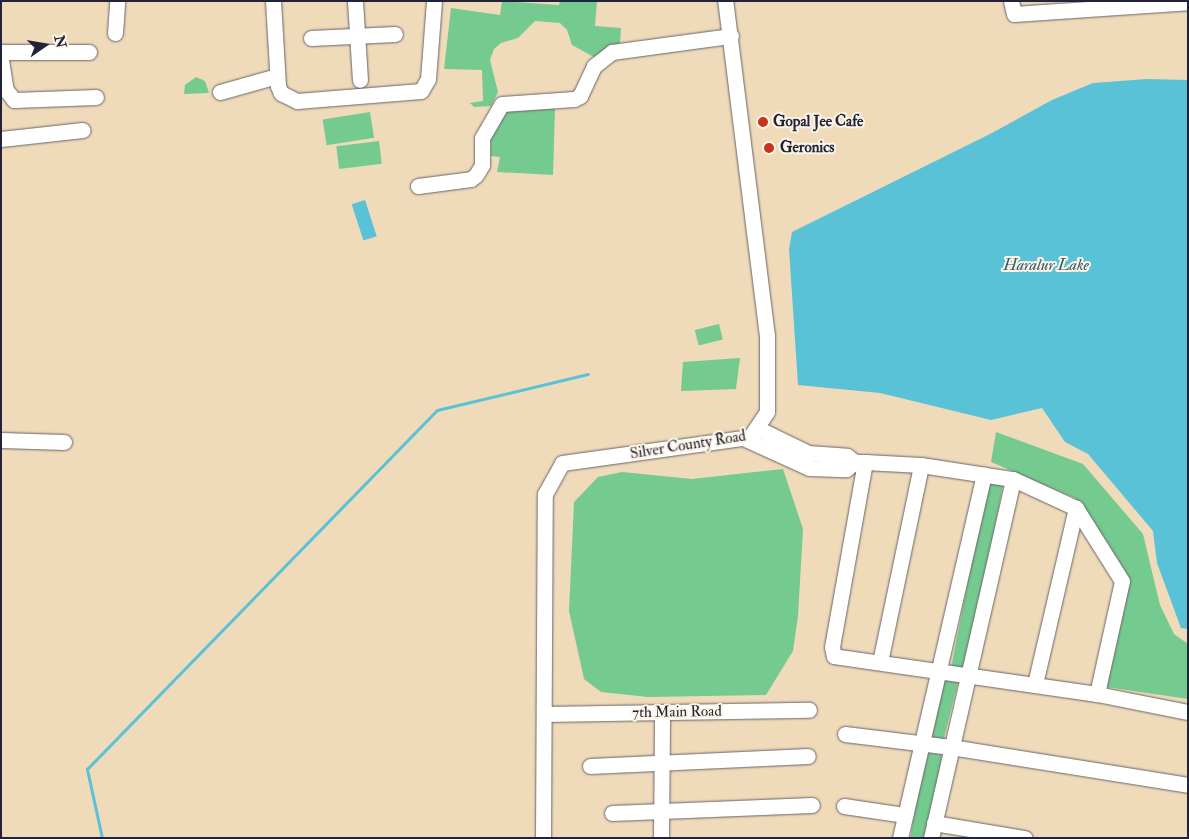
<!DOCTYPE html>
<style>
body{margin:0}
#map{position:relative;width:1189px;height:839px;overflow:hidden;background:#efdbba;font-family:"IM FELL Double Pica",serif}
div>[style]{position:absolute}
.green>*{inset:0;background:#75ca8f;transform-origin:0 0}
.water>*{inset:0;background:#5ac2d6;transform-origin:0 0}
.stream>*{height:3px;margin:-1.5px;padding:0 1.5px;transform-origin:1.5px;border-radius:1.5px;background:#5ac2d6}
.roads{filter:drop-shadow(0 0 1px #6a6367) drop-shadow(0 0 1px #6a6367)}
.minor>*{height:15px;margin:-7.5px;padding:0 7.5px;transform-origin:7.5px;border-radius:7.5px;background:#fff}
.dots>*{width:14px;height:14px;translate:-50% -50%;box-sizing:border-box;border:2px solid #fcf5e5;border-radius:50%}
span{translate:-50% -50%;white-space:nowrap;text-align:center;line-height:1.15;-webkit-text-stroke:4px #fcf5e5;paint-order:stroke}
.poi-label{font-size:15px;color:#22223b;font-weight:700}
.left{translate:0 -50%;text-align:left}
.street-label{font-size:15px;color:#22223b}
.water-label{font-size:16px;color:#365a71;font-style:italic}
.frame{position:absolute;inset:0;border:2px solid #22223b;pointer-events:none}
.north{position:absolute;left:20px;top:20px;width:50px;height:50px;-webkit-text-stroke:4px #fcf5e5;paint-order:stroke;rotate:77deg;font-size:14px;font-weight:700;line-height:20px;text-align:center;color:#22223b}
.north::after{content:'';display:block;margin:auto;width:18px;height:22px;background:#22223b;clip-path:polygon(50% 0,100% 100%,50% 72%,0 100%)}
</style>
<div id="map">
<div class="green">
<i style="clip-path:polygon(502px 1px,559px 5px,560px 1px,597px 1px,595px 26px,621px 28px,620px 44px,609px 47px,594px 57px,572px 45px,567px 30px,560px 23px,535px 21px,518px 38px,501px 43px,494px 49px,490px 60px,498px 92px,491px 106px,474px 107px,470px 103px,483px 101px,482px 70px,444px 69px,451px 8px,500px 15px)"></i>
<i style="clip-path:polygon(196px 77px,205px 81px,209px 93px,184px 94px,185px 85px)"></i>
<i style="clip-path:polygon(518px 107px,555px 109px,553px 175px,497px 172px,500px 157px,491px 156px,491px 134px,507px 112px)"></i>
<i style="left:370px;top:112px;width:26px;height:48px;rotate:81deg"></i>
<i style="left:379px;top:141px;width:23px;height:43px;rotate:83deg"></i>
<i style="left:719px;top:324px;width:16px;height:25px;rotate:76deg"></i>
<i style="clip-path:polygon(740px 358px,736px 389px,681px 391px,683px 362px)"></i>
<i style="clip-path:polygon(996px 432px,1083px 464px,1143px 534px,1160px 605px,1174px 634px,1188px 644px,1188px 699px,1106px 687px,1127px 583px,1075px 498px,991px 462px)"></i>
<i style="clip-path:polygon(783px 469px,803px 529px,798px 616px,793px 651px,766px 695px,648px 697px,601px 692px,584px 679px,569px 611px,574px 502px,598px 477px,622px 472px,692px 479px)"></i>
<i style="left:988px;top:478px;width:16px;height:192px;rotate:11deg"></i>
<i style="left:943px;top:676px;width:16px;height:66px;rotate:14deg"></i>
<i style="left:924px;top:752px;width:18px;height:88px;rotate:9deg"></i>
</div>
<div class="water">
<i style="clip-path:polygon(1147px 79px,1188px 80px,1188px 629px,1181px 628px,1157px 563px,1153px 531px,1088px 454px,1065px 442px,1042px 408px,991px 420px,880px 393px,798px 385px,789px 249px,792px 232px,992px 133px,1052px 100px,1093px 83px)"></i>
<i style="left:365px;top:200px;width:38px;height:14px;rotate:72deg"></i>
</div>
<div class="stream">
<i style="left:102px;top:838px;width:71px;rotate:-102.3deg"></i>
<i style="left:87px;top:769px;width:501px;rotate:-45.73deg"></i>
<i style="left:437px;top:410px;width:155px;rotate:-13.4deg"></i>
</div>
<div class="roads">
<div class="minor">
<i style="left:273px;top:1px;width:85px;rotate:86.6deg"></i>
<i style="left:278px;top:86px;width:8px;rotate:67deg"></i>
<i style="left:281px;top:93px;width:18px;rotate:27deg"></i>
<i style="left:297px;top:101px;width:124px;rotate:-4.6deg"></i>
<i style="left:421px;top:91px;width:14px;rotate:-60deg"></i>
<i style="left:428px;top:79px;width:78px;rotate:-85.6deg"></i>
<i style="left:355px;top:1px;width:79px;rotate:86.4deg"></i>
<i style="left:1011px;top:1px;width:13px;rotate:77deg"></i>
<i style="left:1014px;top:14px;width:174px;rotate:-3.9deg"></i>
<i style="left:115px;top:33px;width:32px;rotate:-86deg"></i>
<i style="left:311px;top:38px;width:84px;rotate:-2.7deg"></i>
<i style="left:1px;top:52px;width:88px"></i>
<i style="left:1px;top:60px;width:30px;rotate:81deg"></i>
<i style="left:6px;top:90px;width:13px;rotate:51deg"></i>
<i style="left:14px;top:100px;width:82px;rotate:-2.1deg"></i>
<i style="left:220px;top:92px;width:59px;rotate:-15.7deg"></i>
<i style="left:1px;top:139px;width:82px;rotate:-6.3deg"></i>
<i style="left:418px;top:186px;width:53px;rotate:-7.5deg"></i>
<i style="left:471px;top:179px;width:6px;rotate:-39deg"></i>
<i style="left:476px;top:175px;width:12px;rotate:-59deg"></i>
<i style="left:482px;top:165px;width:27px;rotate:-90deg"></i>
<i style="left:482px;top:138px;width:39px;rotate:-60deg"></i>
<i style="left:502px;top:104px;width:72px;rotate:-4deg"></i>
<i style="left:574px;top:99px;width:7px;rotate:-27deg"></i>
<i style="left:580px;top:96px;width:33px;rotate:-65deg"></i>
<i style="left:594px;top:66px;width:23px;rotate:-38deg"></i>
<i style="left:612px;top:52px;width:120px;rotate:-7.7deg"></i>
<i style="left:757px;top:428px;width:57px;rotate:26.1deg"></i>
<i style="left:808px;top:453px;width:39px;rotate:4deg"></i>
<i style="left:847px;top:456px;width:10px;rotate:37deg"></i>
<i style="left:743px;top:438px;width:72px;rotate:24.4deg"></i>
<i style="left:809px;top:468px;width:37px;rotate:2deg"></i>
<i style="left:846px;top:469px;width:11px;rotate:-38deg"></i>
<i style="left:855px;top:462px;width:10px"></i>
<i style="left:865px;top:462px;width:56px;rotate:3.1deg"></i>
<i style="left:921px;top:465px;width:93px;rotate:8.7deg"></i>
<i style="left:1013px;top:479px;width:69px;rotate:24.7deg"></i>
<i style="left:1076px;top:508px;width:86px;rotate:57.8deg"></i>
<i style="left:1122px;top:581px;width:116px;rotate:102.5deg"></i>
<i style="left:1097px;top:694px;width:266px;rotate:-171.8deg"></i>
<i style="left:834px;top:656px;width:9px;rotate:-103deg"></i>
<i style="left:832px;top:647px;width:188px;rotate:-79.9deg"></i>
<i style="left:1px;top:440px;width:63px;rotate:1.8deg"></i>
<i style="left:880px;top:662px;width:201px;rotate:-78.2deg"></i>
<i style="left:1035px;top:684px;width:181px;rotate:-76.9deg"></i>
<i style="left:1097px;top:694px;width:93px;rotate:11.2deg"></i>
<i style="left:544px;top:714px;width:265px;rotate:-0.9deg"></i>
<i style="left:845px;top:734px;width:107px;rotate:7deg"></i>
<i style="left:951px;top:747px;width:240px;rotate:9.1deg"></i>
<i style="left:590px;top:766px;width:218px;rotate:-2.6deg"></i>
<i style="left:844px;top:806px;width:62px;rotate:8.4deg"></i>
<i style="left:612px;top:813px;width:200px;rotate:-2.3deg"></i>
<i style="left:934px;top:823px;width:92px;rotate:9.4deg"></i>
<i style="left:543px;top:838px;width:344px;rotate:-89.7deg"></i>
<i style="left:545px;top:494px;width:35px;rotate:-61deg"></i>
<i style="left:562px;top:463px;width:190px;rotate:-7.9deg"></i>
<i style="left:750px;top:437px;width:30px;rotate:-56deg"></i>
<i style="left:767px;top:412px;width:76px;rotate:-90deg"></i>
<i style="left:767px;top:336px;width:338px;rotate:-97.1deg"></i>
<i style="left:661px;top:838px;width:126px;rotate:-89.5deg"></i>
<i style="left:900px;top:838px;width:373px;rotate:-77deg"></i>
<i style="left:931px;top:838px;width:368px;rotate:-77.1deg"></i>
</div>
</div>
<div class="dots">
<i style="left:763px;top:122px;background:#c8321e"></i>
<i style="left:769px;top:148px;background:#c8321e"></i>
</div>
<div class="poi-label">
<span class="left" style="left:773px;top:122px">Gopal Jee Cafe</span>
<span class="left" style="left:780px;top:148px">Geronics</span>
</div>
<div class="street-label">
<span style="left:688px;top:445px;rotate:-9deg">Silver County Road</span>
<span style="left:677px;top:712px;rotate:-1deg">7th Main Road</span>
</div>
<div class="water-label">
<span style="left:1046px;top:265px">Haralur Lake</span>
</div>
<div class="frame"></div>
<div class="north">N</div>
</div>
